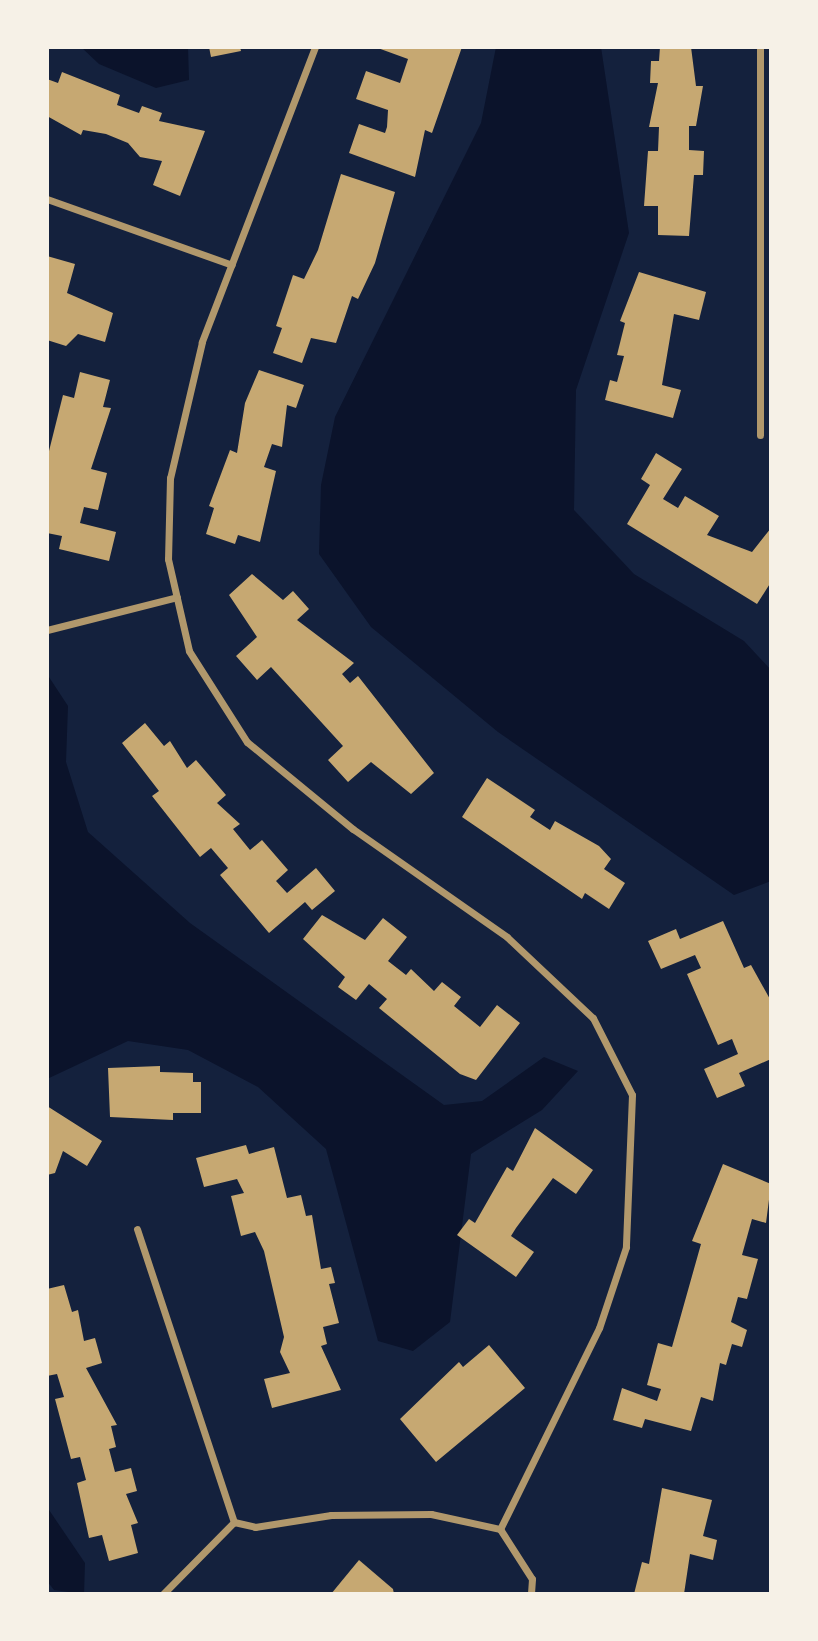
<!DOCTYPE html>
<style>
body{margin:0}
#map{position:relative;width:818px;height:1641px;overflow:hidden;background:#14213d;font-family:"Libre Baskerville",serif}
div>[style]{position:absolute}
.water>*{inset:0;background:#0b132b}
.building>*{inset:0;background:#c6a872}
.minor>*{height:7px;margin:-3.5px;padding:0 3.5px;transform-origin:3.5px;border-radius:3.5px;background:#b1986c}
span{translate:-50% -50%;white-space:nowrap;text-align:center;line-height:1.15;-webkit-text-stroke:7px #f6f1e7;paint-order:stroke}
.frame{position:absolute;inset:0;border:49px solid #f6f1e7;pointer-events:none}
</style>
<div id="map">
<div class="water">
<i style="clip-path:polygon(81px 47px,188px 47px,189px 80px,156px 88px,99px 64px)"></i>
<i style="clip-path:polygon(496px 47px,601px 47px,629px 233px,576px 390px,574px 510px,634px 574px,744px 641px,771px 670px,771px 881px,734px 895px,498px 732px,371px 627px,319px 554px,321px 485px,335px 417px,481px 123px)"></i>
<i style="clip-path:polygon(47px 674px,68px 706px,66px 762px,88px 832px,190px 923px,444px 1105px,482px 1101px,544px 1057px,578px 1071px,542px 1110px,471px 1154px,450px 1322px,413px 1351px,378px 1341px,326px 1149px,258px 1087px,188px 1050px,128px 1041px,47px 1079px)"></i>
<i style="clip-path:polygon(47px 1507px,85px 1563px,84px 1594px,54px 1590px,47px 1581px)"></i>
</div>
<div class="building">
<i style="clip-path:polygon(209px 47px,240px 47px,241px 51px,211px 57px)"></i>
<i style="clip-path:polygon(375px 47px,462px 47px,432px 133px,425px 130px,415px 177px,349px 153px,359px 124px,385px 133px,387px 127px,388px 110px,356px 99px,366px 71px,400px 83px,408px 59px)"></i>
<i style="clip-path:polygon(660px 47px,691px 47px,696px 86px,703px 86px,696px 126px,689px 126px,689px 150px,704px 151px,703px 175px,694px 175px,689px 236px,658px 235px,658px 206px,644px 206px,648px 151px,658px 151px,659px 127px,649px 127px,658px 83px,650px 83px,651px 61px,659px 61px)"></i>
<i style="clip-path:polygon(62px 72px,120px 95px,117px 105px,139px 113px,142px 106px,162px 113px,159px 121px,205px 131px,180px 196px,153px 185px,162px 161px,140px 157px,128px 143px,106px 134px,83px 130px,81px 135px,47px 116px,47px 79px,58px 83px)"></i>
<i style="clip-path:polygon(341px 174px,395px 192px,375px 263px,358px 299px,352px 296px,336px 343px,311px 338px,302px 363px,273px 353px,282px 328px,276px 326px,293px 275px,304px 279px,318px 250px)"></i>
<i style="clip-path:polygon(47px 256px,75px 264px,67px 293px,113px 313px,105px 342px,78px 334px,66px 346px,47px 340px)"></i>
<i style="clip-path:polygon(639px 272px,706px 292px,699px 320px,674px 314px,662px 385px,681px 390px,673px 418px,605px 400px,610px 380px,617px 382px,624px 356px,617px 355px,625px 323px,620px 321px)"></i>
<i style="clip-path:polygon(259px 370px,304px 385px,296px 408px,287px 405px,282px 447px,272px 444px,264px 467px,276px 471px,260px 542px,238px 535px,235px 544px,206px 534px,214px 508px,209px 506px,230px 450px,237px 453px,245px 403px)"></i>
<i style="clip-path:polygon(80px 372px,110px 380px,103px 407px,111px 408px,91px 469px,107px 473px,98px 510px,84px 507px,80px 523px,116px 532px,109px 561px,59px 549px,62px 536px,47px 533px,47px 459px,63px 395px,74px 398px)"></i>
<i style="clip-path:polygon(656px 453px,682px 469px,663px 499px,678px 508px,685px 496px,719px 516px,707px 535px,752px 552px,771px 528px,771px 582px,757px 604px,627px 524px,650px 485px,641px 479px)"></i>
<i style="clip-path:polygon(252px 574px,283px 600px,293px 591px,309px 609px,297px 620px,354px 663px,342px 674px,350px 683px,358px 676px,434px 773px,411px 794px,371px 762px,348px 782px,328px 760px,343px 746px,271px 667px,257px 680px,236px 656px,257px 637px,229px 595px)"></i>
<i style="clip-path:polygon(145px 723px,164px 746px,170px 741px,187px 768px,196px 760px,226px 795px,217px 803px,240px 824px,233px 829px,250px 850px,262px 840px,288px 870px,276px 881px,287px 893px,316px 868px,335px 891px,312px 910px,305px 902px,269px 933px,220px 875px,228px 868px,211px 848px,200px 857px,152px 796px,159px 791px,122px 743px)"></i>
<i style="clip-path:polygon(487px 778px,535px 810px,530px 817px,550px 830px,555px 821px,599px 846px,611px 859px,604px 869px,625px 883px,609px 909px,585px 893px,582px 899px,462px 817px)"></i>
<i style="clip-path:polygon(322px 915px,365px 940px,383px 918px,407px 937px,388px 961px,406px 975px,411px 969px,434px 991px,442px 982px,461px 997px,454px 1006px,480px 1027px,497px 1005px,520px 1023px,476px 1080px,460px 1074px,379px 1008px,387px 999px,369px 984px,356px 1000px,338px 987px,345px 977px,303px 939px)"></i>
<i style="clip-path:polygon(723px 921px,744px 968px,751px 965px,771px 1001px,771px 1059px,739px 1073px,745px 1086px,717px 1098px,704px 1069px,738px 1054px,732px 1039px,718px 1045px,687px 974px,701px 968px,695px 955px,661px 969px,648px 941px,676px 929px,680px 939px)"></i>
<i style="clip-path:polygon(160px 1066px,160px 1072px,193px 1073px,193px 1082px,201px 1082px,201px 1113px,173px 1113px,173px 1120px,110px 1117px,108px 1068px)"></i>
<i style="clip-path:polygon(47px 1106px,102px 1141px,87px 1166px,63px 1151px,55px 1173px,47px 1175px)"></i>
<i style="clip-path:polygon(535px 1128px,593px 1170px,576px 1194px,553px 1178px,516px 1228px,511px 1236px,534px 1252px,516px 1277px,457px 1235px,469px 1219px,475px 1223px,507px 1167px,513px 1171px)"></i>
<i style="clip-path:polygon(246px 1145px,249px 1154px,274px 1147px,287px 1198px,301px 1195px,306px 1216px,312px 1215px,321px 1269px,331px 1267px,335px 1283px,329px 1284px,339px 1323px,323px 1327px,327px 1344px,321px 1346px,341px 1390px,272px 1408px,264px 1379px,290px 1373px,280px 1352px,284px 1337px,264px 1251px,255px 1232px,241px 1236px,231px 1196px,244px 1193px,237px 1179px,204px 1187px,196px 1158px)"></i>
<i style="clip-path:polygon(723px 1164px,771px 1184px,766px 1223px,752px 1219px,742px 1255px,758px 1259px,747px 1299px,738px 1297px,731px 1322px,747px 1330px,742px 1347px,732px 1344px,726px 1365px,720px 1363px,713px 1401px,701px 1397px,691px 1431px,645px 1419px,642px 1428px,613px 1420px,622px 1388px,657px 1401px,661px 1389px,647px 1385px,658px 1343px,672px 1347px,701px 1244px,692px 1241px)"></i>
<i style="clip-path:polygon(64px 1285px,72px 1312px,78px 1310px,84px 1341px,95px 1338px,102px 1363px,86px 1368px,117px 1425px,111px 1426px,116px 1447px,109px 1449px,115px 1472px,131px 1468px,137px 1491px,126px 1494px,138px 1523px,131px 1525px,138px 1553px,109px 1561px,102px 1535px,89px 1538px,77px 1483px,86px 1480px,80px 1457px,71px 1459px,55px 1399px,64px 1397px,57px 1374px,47px 1376px,47px 1289px)"></i>
<i style="clip-path:polygon(489px 1345px,525px 1388px,436px 1462px,400px 1419px,459px 1362px,463px 1367px)"></i>
<i style="clip-path:polygon(662px 1488px,712px 1500px,703px 1536px,717px 1540px,713px 1560px,690px 1554px,684px 1594px,634px 1594px,642px 1562px,649px 1564px)"></i>
<i style="clip-path:polygon(359px 1560px,393px 1589px,394px 1594px,331px 1594px)"></i>
</div>
<div class="minor">
<i style="left:315px;top:47px;width:316px;rotate:111deg"></i>
<i style="left:202px;top:342px;width:140px;rotate:103.2deg"></i>
<i style="left:170px;top:478px;width:81px;rotate:91.4deg"></i>
<i style="left:168px;top:559px;width:94px;rotate:77.1deg"></i>
<i style="left:189px;top:651px;width:108px;rotate:57.5deg"></i>
<i style="left:247px;top:742px;width:137px;rotate:39.4deg"></i>
<i style="left:353px;top:829px;width:188px;rotate:35deg"></i>
<i style="left:507px;top:937px;width:118px;rotate:43.3deg"></i>
<i style="left:593px;top:1018px;width:86px;rotate:63.1deg"></i>
<i style="left:632px;top:1095px;width:152px;rotate:92.3deg"></i>
<i style="left:626px;top:1247px;width:85px;rotate:108.4deg"></i>
<i style="left:599px;top:1328px;width:224px;rotate:116.2deg"></i>
<i style="left:47px;top:199px;width:196px;rotate:19.6deg"></i>
<i style="left:760px;top:435px;width:388px;rotate:-90deg"></i>
<i style="left:47px;top:630px;width:134px;rotate:-14.2deg"></i>
<i style="left:137px;top:1229px;width:309px;rotate:71.7deg"></i>
<i style="left:500px;top:1529px;width:59px;rotate:57.4deg"></i>
<i style="left:532px;top:1579px;width:15px;rotate:94deg"></i>
<i style="left:163px;top:1594px;width:101px;rotate:-45.4deg"></i>
<i style="left:234px;top:1522px;width:22px;rotate:13deg"></i>
<i style="left:255px;top:1527px;width:77px;rotate:-9deg"></i>
<i style="left:331px;top:1515px;width:100px;rotate:-0.6deg"></i>
<i style="left:431px;top:1514px;width:71px;rotate:12.3deg"></i>
</div>
<div class="frame"></div>
</div>
